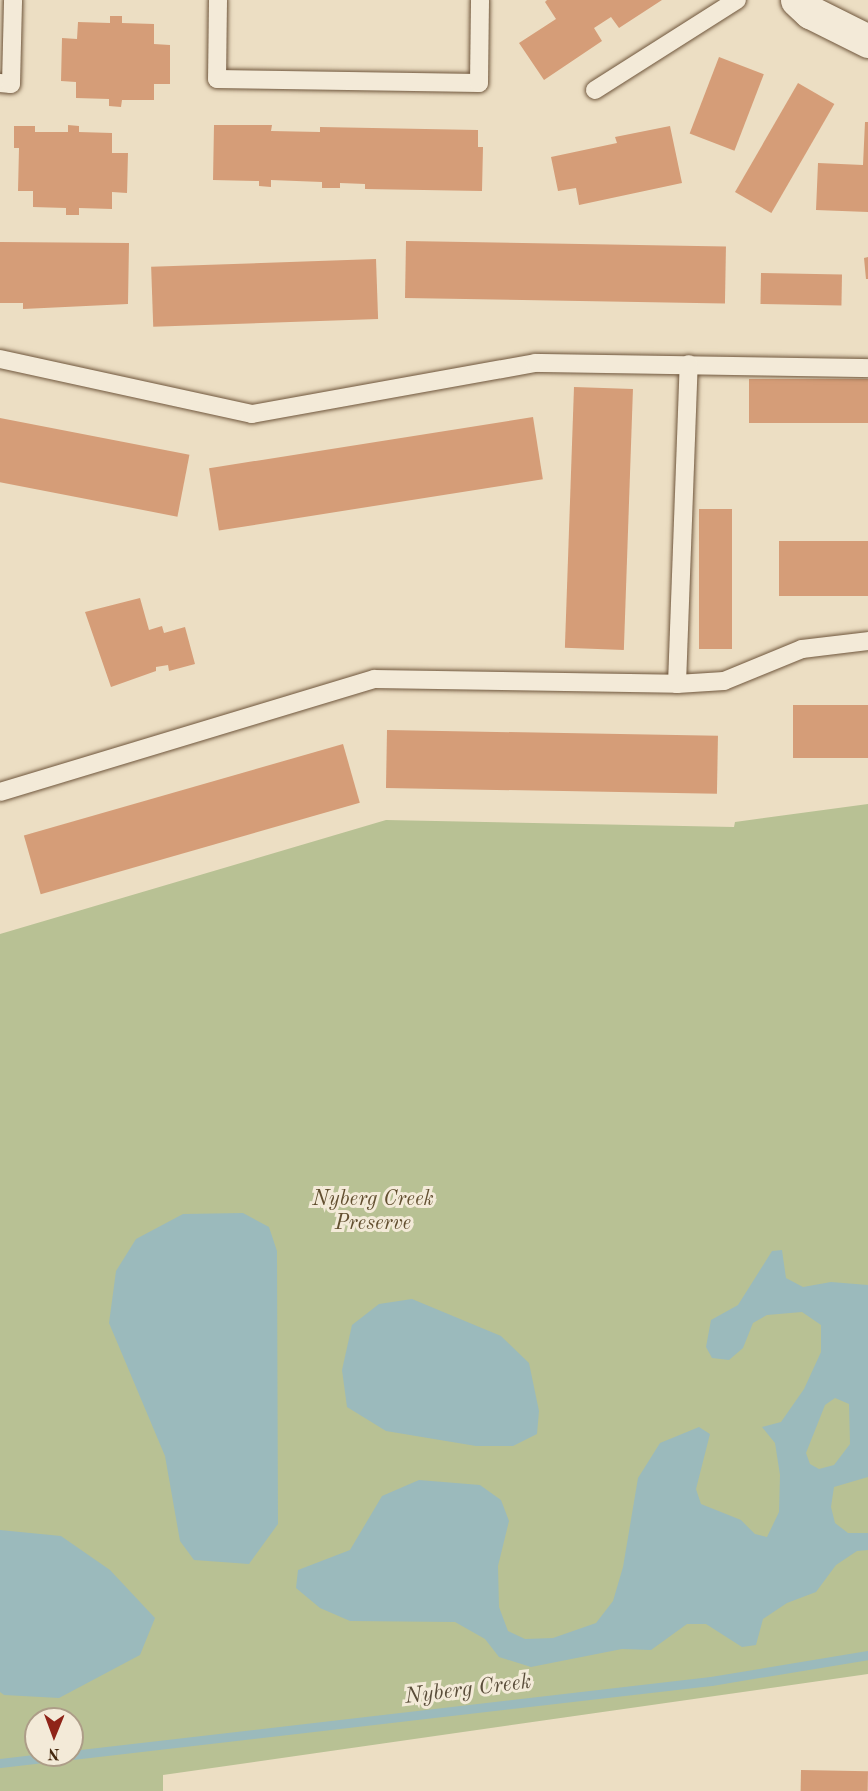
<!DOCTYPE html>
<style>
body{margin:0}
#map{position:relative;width:868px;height:1791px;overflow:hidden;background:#ecdec3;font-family:"Old Standard TT",serif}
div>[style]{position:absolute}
.green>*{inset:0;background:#b8c194}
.water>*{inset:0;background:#9bbabc}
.stream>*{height:9px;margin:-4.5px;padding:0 4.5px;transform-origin:4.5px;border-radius:4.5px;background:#9bbabc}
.building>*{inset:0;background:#d59d78;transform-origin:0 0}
.roads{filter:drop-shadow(0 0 2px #6f563c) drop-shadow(0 0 2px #6f563c)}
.lane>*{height:18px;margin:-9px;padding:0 9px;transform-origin:9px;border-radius:9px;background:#f3ead8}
.street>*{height:33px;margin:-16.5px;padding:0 16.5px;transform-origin:16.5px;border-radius:16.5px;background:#f3ead8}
span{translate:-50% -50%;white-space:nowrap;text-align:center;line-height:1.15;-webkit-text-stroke:6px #f3ead8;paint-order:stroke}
.park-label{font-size:21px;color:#624f30;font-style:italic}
.water-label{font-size:22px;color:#5a4d3a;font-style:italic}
.north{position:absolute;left:24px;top:1707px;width:60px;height:60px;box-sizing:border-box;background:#f3ead8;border:2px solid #ad9d88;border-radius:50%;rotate:181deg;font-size:16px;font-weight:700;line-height:24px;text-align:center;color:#45290f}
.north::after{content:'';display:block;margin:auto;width:21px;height:27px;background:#8f2418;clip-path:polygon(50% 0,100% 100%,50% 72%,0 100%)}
</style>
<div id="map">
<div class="green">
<i style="clip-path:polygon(evenodd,868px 804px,868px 1674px,163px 1775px,163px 1791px,0 1791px,0 934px,386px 820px,734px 827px,735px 822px,868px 804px,36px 1719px,72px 1719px,72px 1755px,36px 1755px,36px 1719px)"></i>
</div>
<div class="water">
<i style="clip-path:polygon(243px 1213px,269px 1227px,277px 1251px,278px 1524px,249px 1564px,194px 1560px,180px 1541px,165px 1456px,109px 1323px,116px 1271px,136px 1239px,183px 1214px)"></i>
<i style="clip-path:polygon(evenodd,782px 1250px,786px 1278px,803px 1287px,831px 1282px,868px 1285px,868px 1477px,834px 1487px,831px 1507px,835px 1523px,848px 1533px,868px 1533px,868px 1550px,857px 1551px,836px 1565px,816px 1592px,787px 1603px,763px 1619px,756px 1645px,742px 1647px,706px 1624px,687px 1624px,651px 1650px,622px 1649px,531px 1667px,499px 1657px,485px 1639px,455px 1622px,350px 1621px,320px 1608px,296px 1588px,298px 1570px,350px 1550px,382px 1496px,419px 1480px,480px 1485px,501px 1500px,509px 1521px,498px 1566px,499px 1607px,508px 1631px,525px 1639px,553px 1638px,596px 1623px,613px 1601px,623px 1567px,638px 1478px,660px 1443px,699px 1427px,710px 1434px,696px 1489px,701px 1504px,741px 1520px,755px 1534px,767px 1537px,779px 1512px,780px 1475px,775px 1443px,762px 1427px,781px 1422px,804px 1389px,821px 1352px,821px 1325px,802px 1312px,767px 1315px,753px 1323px,743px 1348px,729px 1360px,712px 1358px,706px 1347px,711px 1320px,738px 1305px,772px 1251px,782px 1250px,835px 1398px,849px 1404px,850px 1444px,834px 1465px,819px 1469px,810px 1464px,806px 1453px,825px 1405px,835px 1398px)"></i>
<i style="clip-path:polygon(412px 1299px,501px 1336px,529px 1363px,539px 1411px,537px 1434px,513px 1446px,476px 1446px,386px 1431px,347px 1407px,342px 1370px,352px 1325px,379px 1304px)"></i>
<i style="clip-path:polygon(0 1530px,61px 1536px,110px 1570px,155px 1618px,140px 1655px,59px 1698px,4px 1695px,0 1692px)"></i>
</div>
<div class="stream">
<i style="left:72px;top:1755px;width:643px;rotate:-6.61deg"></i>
<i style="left:711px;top:1681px;width:159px;rotate:-9.4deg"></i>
<i style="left:0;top:1763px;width:69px;rotate:-6.6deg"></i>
</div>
<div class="building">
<i style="clip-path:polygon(547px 0,662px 0,619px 28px,611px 17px,594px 28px,602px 41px,544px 80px,519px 43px,556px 19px,545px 2px)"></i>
<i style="clip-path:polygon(110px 16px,122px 16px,122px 23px,154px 24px,154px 44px,170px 45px,170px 84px,154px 84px,154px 100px,122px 100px,121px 107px,109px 106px,109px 99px,76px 98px,76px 82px,61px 81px,62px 38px,77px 39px,78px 22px,110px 23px)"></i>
<i style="left:719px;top:57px;width:48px;height:82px;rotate:21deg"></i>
<i style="left:798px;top:83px;width:42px;height:126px;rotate:30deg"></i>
<i style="clip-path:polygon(865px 122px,868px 122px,868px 212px,816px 210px,818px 163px,863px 165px)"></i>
<i style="clip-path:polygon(68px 125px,79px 126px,79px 132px,112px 133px,112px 153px,128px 153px,127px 193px,112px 192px,112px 209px,79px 208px,79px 215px,66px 215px,66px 208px,33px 207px,33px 191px,18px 191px,19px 148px,14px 148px,14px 126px,35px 126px,35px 132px,68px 132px)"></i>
<i style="clip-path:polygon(214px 125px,272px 125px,271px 131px,320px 132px,320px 127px,478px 130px,478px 147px,483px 147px,482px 191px,365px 189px,365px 184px,340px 183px,340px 188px,322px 188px,322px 182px,271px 180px,271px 187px,259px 186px,259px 181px,213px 180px)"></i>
<i style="clip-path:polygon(670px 126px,682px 183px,579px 205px,576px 188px,558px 191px,551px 157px,617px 143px,615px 137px)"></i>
<i style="left:406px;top:241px;width:320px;height:57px;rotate:1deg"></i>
<i style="clip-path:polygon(0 242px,129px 243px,128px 304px,23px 309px,23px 303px,0 303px)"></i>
<i style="clip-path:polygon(868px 257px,868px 279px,866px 279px,864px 258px)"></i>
<i style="left:376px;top:259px;width:60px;height:225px;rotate:88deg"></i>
<i style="left:761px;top:273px;width:81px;height:31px;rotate:1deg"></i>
<i style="left:868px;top:379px;width:44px;height:119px;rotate:90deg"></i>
<i style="left:574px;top:387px;width:59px;height:261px;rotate:2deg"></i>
<i style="left:533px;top:417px;width:63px;height:328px;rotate:81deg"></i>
<i style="left:0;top:418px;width:193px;height:63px;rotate:11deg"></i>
<i style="left:699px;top:509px;width:33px;height:140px"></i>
<i style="left:779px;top:541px;width:89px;height:55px"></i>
<i style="clip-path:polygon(140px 598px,149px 630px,162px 626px,164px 633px,185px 627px,195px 664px,169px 671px,168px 665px,156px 667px,156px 671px,111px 687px,85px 612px)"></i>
<i style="left:868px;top:705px;width:53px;height:75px;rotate:90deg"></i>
<i style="left:387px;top:730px;width:331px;height:58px;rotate:1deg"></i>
<i style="left:343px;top:744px;width:61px;height:332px;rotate:74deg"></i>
<i style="left:801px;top:1770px;width:67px;height:21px;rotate:1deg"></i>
</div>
<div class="roads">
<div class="lane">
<i style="left:218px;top:0;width:79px;rotate:90.7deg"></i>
<i style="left:217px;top:79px;width:262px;rotate:0.9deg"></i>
<i style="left:479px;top:83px;width:83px;rotate:-89.3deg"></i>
<i style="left:0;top:83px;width:11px;rotate:5deg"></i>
<i style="left:11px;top:84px;width:84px;rotate:-88.6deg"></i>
<i style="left:595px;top:90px;width:168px;rotate:-32.4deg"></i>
<i style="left:0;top:359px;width:258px;rotate:12.3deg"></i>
<i style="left:252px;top:414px;width:288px;rotate:-10.2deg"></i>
<i style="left:535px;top:363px;width:333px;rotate:0.9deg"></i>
<i style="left:677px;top:684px;width:320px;rotate:-87.9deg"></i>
<i style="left:0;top:792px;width:391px;rotate:-16.8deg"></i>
<i style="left:374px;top:679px;width:303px;rotate:0.9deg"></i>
<i style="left:677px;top:684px;width:47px;rotate:-3.7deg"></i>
<i style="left:724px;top:681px;width:84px;rotate:-22.3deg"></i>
<i style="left:802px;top:649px;width:66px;rotate:-6.9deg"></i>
</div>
<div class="street">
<i style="left:797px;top:0;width:18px;rotate:43deg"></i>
<i style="left:810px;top:12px;width:65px;rotate:26.6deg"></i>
</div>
</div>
<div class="park-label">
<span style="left:373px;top:1212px">Nyberg Creek<br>Preserve</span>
</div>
<div class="water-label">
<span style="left:468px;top:1690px;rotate:-7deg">Nyberg Creek</span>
</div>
<div class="north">N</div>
</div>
